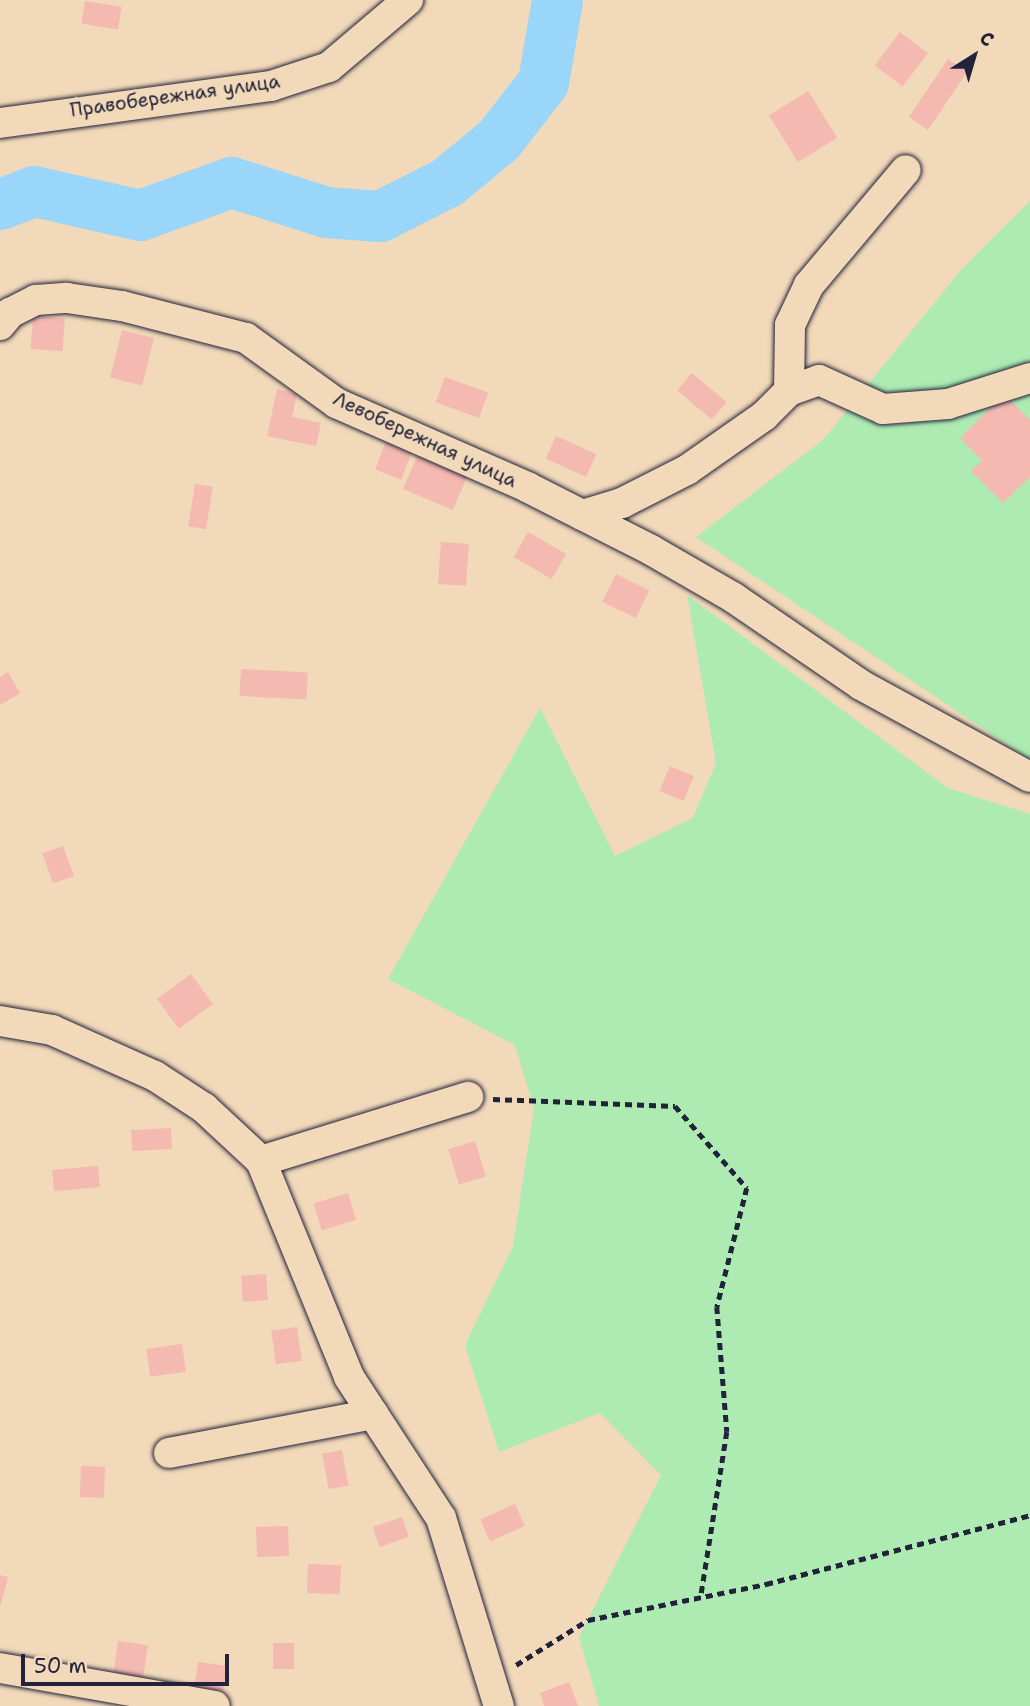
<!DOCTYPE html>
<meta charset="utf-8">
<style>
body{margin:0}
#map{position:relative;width:1030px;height:1706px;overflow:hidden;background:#f1d9b9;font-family:"Shantell Sans",sans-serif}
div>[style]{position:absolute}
.green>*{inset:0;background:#adebb2}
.stream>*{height:9px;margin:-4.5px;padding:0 4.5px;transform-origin:4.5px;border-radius:4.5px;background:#9ad5fa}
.river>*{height:51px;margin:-25.5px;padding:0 25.5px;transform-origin:25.5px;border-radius:25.5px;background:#9ad5fa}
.building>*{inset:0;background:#f4b9b0;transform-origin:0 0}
.path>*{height:4.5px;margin-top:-2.25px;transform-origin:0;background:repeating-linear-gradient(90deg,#22223b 0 7px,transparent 0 12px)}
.roads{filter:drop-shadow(0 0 2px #22223b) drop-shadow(0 0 2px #22223b)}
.minor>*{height:30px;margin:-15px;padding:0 15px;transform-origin:15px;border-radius:15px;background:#f1d9b9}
span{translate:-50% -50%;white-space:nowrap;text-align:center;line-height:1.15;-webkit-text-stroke:5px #f1d9b9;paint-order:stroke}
.street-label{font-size:19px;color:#22223b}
.north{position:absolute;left:939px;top:21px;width:70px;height:70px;-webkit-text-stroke:5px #f1d9b9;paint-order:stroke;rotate:37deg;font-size:19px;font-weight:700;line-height:28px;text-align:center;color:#22223b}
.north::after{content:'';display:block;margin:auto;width:24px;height:32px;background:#22223b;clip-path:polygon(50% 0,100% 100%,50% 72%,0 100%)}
.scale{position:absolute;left:21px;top:1654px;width:208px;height:32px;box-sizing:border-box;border:4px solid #22223b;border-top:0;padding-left:9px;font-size:21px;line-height:24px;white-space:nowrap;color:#22223b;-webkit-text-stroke:5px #f1d9b9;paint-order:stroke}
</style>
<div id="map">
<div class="green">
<i style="clip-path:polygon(1030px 201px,1030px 760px,696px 537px,823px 440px,962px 269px)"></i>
<i style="clip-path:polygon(687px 595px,948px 788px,1030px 814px,1030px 1706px,599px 1706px,579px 1637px,661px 1475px,600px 1413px,499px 1452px,465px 1345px,513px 1246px,534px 1108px,515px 1045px,388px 979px,540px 708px,615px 856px,693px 818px,716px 763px)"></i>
</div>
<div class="stream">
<i style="left:555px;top:0;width:3px;rotate:45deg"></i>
</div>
<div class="river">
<i style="left:0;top:204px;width:36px;rotate:-21deg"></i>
<i style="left:34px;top:191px;width:109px;rotate:12.8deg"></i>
<i style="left:140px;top:215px;width:97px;rotate:-19.9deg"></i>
<i style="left:231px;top:182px;width:100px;rotate:17.5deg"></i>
<i style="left:326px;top:212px;width:54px;rotate:4.2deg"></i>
<i style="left:380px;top:216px;width:75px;rotate:-26.9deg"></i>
<i style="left:447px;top:182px;width:66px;rotate:-39.5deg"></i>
<i style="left:498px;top:140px;width:73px;rotate:-52.2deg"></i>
<i style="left:543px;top:82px;width:83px;rotate:-80.3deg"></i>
</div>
<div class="building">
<i style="left:85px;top:1px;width:37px;height:23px;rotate:9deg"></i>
<i style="left:900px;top:32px;width:35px;height:42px;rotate:37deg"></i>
<i style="left:948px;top:59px;width:23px;height:70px;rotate:34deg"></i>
<i style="left:808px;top:91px;width:55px;height:46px;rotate:58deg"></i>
<i style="left:33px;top:316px;width:32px;height:33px;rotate:4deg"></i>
<i style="left:122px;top:330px;width:33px;height:49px;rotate:14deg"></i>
<i style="left:692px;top:373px;width:45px;height:23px;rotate:40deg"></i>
<i style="left:445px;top:377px;width:46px;height:27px;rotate:20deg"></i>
<i style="clip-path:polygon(277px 389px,297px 394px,292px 417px,321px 423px,316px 446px,267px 436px)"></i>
<i style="clip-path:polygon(1004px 394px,1030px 420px,1030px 477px,1003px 503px,971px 471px,982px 461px,960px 438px)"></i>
<i style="left:388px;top:436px;width:28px;height:36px;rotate:21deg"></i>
<i style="left:556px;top:436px;width:44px;height:25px;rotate:24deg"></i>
<i style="left:418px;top:454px;width:54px;height:38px;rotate:23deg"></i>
<i style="left:195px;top:484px;width:18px;height:43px;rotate:9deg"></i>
<i style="left:528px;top:532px;width:44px;height:29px;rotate:30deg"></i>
<i style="left:441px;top:542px;width:28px;height:42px;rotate:4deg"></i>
<i style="left:616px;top:574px;width:37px;height:31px;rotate:26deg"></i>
<i style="left:241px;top:669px;width:67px;height:27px;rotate:3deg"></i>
<i style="clip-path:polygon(8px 672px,20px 693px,0 705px,0 677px)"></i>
<i style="left:670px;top:766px;width:26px;height:27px;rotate:23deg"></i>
<i style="left:63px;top:846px;width:32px;height:22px;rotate:70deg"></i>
<i style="left:191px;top:974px;width:37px;height:42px;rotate:54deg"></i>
<i style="left:171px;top:1128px;width:21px;height:40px;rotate:87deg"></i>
<i style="left:475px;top:1141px;width:37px;height:28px;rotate:73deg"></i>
<i style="left:98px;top:1166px;width:21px;height:46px;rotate:85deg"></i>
<i style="left:348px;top:1193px;width:28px;height:36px;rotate:73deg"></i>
<i style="left:266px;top:1274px;width:26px;height:25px;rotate:86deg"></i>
<i style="left:297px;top:1327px;width:34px;height:26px;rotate:82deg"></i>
<i style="left:182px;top:1344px;width:28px;height:36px;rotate:82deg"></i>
<i style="left:342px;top:1450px;width:36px;height:20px;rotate:80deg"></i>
<i style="left:81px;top:1466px;width:24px;height:31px;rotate:2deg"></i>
<i style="left:515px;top:1504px;width:24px;height:38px;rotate:66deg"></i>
<i style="left:402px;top:1517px;width:21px;height:31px;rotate:71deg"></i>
<i style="left:288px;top:1526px;width:30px;height:32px;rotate:88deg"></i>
<i style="left:308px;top:1564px;width:33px;height:29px;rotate:2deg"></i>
<i style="clip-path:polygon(0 1575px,8px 1577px,1px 1604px,0 1604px)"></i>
<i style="left:118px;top:1641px;width:30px;height:37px;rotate:8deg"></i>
<i style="left:273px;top:1643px;width:21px;height:26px"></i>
<i style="left:198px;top:1662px;width:29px;height:28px;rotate:8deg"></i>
<i style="clip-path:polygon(569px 1682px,578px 1706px,544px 1706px,540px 1693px)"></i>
</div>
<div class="path">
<i style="left:493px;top:1099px;width:182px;rotate:2.2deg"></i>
<i style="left:675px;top:1106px;width:109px;rotate:48.7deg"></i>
<i style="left:747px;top:1188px;width:123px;rotate:104.1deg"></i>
<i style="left:717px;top:1307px;width:125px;rotate:85.4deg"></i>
<i style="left:727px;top:1432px;width:167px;rotate:99deg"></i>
<i style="left:516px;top:1665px;width:85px;rotate:-32deg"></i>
<i style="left:588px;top:1620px;width:182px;rotate:-11.4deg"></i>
<i style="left:766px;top:1584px;width:273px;rotate:-14.6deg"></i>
</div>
<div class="roads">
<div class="minor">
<i style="left:0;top:123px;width:274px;rotate:-7.8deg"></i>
<i style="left:271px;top:86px;width:61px;rotate:-18.1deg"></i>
<i style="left:329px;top:67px;width:104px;rotate:-40.3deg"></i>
<i style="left:0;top:325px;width:16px;rotate:-50deg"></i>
<i style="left:10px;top:313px;width:29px;rotate:-27deg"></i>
<i style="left:36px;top:300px;width:31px;rotate:-4deg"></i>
<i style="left:67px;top:298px;width:56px;rotate:8.3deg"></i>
<i style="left:122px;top:306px;width:128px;rotate:14.5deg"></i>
<i style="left:246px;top:338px;width:111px;rotate:35.8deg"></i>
<i style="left:336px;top:403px;width:209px;rotate:23.7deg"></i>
<i style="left:527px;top:487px;width:139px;rotate:26.9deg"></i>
<i style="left:651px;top:550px;width:96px;rotate:30deg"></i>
<i style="left:734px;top:598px;width:154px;rotate:34.4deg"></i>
<i style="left:861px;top:685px;width:192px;rotate:28.6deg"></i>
<i style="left:789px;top:391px;width:66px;rotate:-89.1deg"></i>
<i style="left:790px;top:325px;width:44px;rotate:-64.6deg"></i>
<i style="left:809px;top:285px;width:150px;rotate:-49.9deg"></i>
<i style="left:582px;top:515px;width:42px;rotate:-16.7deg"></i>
<i style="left:622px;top:503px;width:73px;rotate:-26.9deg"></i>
<i style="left:687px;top:470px;width:94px;rotate:-35deg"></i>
<i style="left:764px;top:416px;width:35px;rotate:-45deg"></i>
<i style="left:789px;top:391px;width:32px;rotate:-20deg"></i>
<i style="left:819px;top:380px;width:70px;rotate:24.4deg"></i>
<i style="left:883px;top:409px;width:65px;rotate:-4.4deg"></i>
<i style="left:948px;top:404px;width:86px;rotate:-17.6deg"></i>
<i style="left:0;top:1021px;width:53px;rotate:9.8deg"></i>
<i style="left:52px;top:1030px;width:113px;rotate:24.1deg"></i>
<i style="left:155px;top:1076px;width:59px;rotate:33.1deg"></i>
<i style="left:204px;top:1108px;width:78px;rotate:42.9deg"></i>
<i style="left:261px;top:1161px;width:233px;rotate:67.8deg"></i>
<i style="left:349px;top:1377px;width:168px;rotate:56.9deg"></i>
<i style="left:441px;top:1518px;width:197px;rotate:72.9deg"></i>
<i style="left:261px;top:1161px;width:217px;rotate:-17.2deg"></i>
<i style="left:169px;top:1453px;width:208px;rotate:-10.8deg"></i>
<i style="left:0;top:1668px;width:218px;rotate:10deg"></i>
</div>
</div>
<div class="street-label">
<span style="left:175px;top:96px;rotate:-8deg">Правобережная улица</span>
<span style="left:425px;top:440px;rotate:25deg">Левобережная улица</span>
</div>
<div class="north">С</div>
<div class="scale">50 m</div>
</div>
